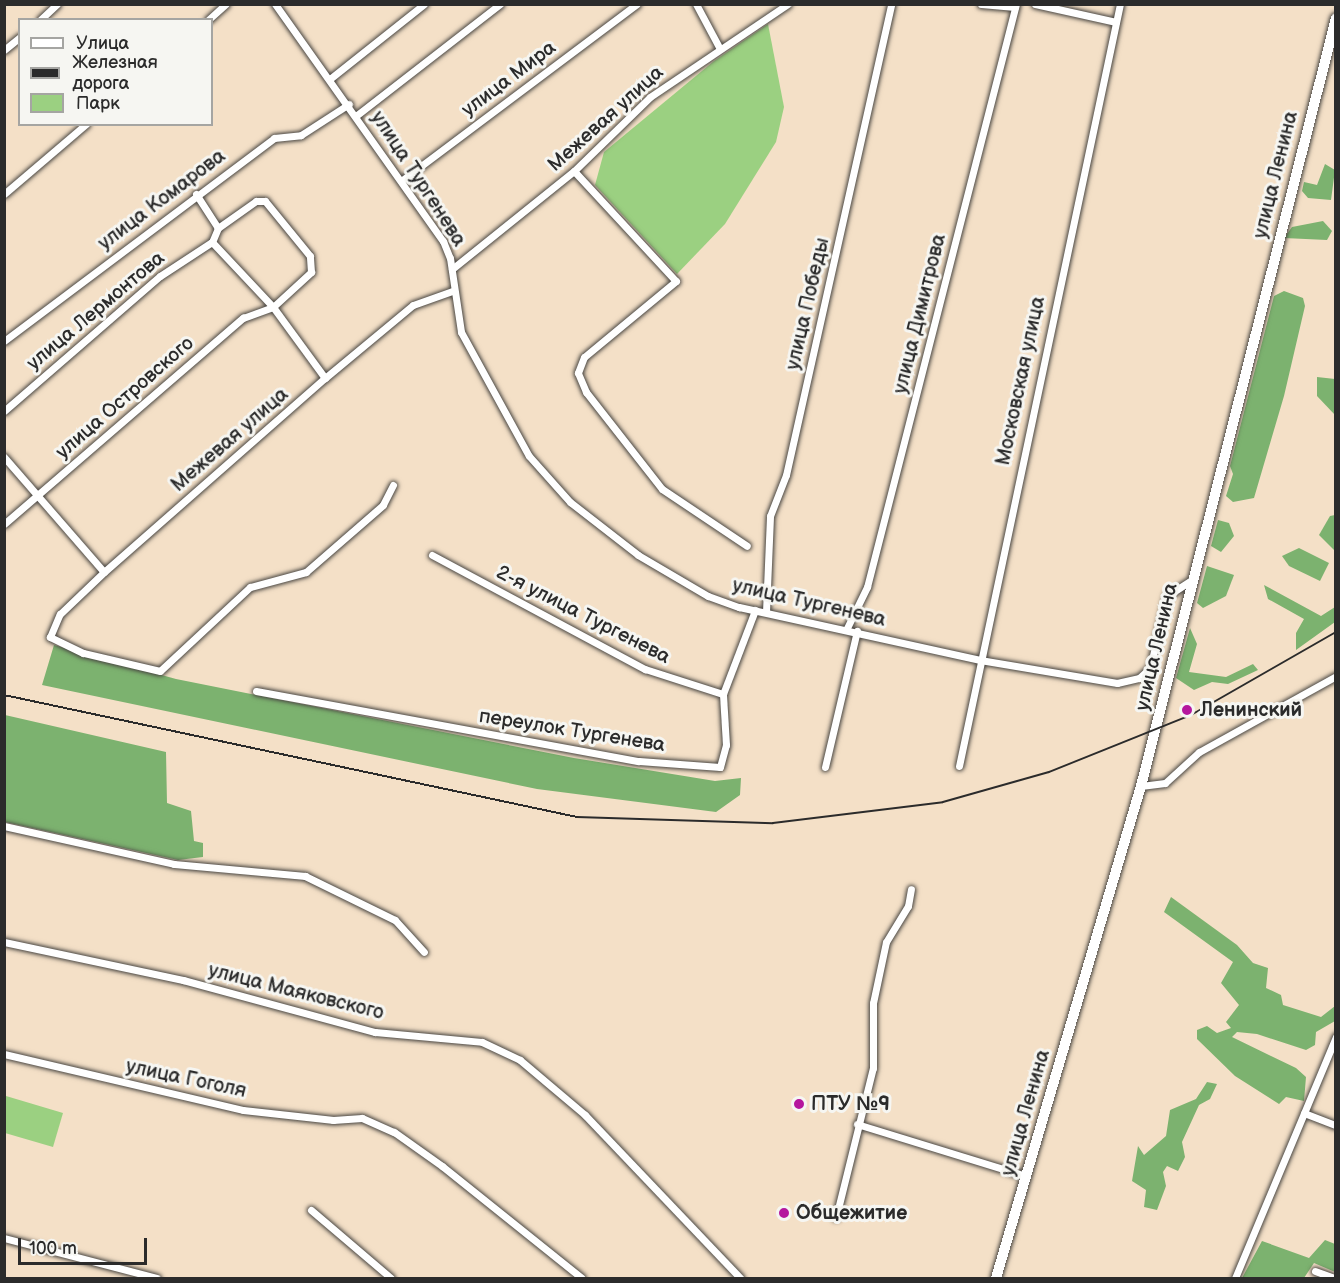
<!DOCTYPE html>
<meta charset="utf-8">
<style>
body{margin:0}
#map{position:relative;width:1340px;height:1283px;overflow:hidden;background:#f4e0c7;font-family:"Balsamiq Sans",sans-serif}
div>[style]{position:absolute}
.green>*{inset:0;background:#9bd081}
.forest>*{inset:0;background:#7cb26f}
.roads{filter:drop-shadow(0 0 2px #494642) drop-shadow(0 0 2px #494642)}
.minor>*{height:7px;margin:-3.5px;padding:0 3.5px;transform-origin:3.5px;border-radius:3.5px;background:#fff}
.primary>*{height:10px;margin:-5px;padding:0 5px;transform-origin:5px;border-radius:5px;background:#fff}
.rail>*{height:2px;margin:-1px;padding:0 1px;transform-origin:1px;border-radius:1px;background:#2b2b2b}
.dots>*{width:16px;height:16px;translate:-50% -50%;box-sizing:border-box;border:3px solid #f6f6f2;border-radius:50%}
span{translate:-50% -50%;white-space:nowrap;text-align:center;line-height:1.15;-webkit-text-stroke:6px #f6f6f2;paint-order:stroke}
.street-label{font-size:20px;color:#2b2b2b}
.poi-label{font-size:20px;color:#2b2b2b;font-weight:700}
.left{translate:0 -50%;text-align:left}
.frame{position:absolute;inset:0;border:6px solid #2b2b2b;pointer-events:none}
.legend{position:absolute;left:18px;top:18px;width:195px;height:108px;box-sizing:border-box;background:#f6f6f2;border:2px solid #a5a5a2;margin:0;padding:8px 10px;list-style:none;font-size:18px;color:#2b2b2b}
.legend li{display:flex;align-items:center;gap:12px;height:30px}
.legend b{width:30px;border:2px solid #a5a5a2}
.scale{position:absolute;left:18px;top:1238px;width:129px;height:27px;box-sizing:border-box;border:3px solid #2b2b2b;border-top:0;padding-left:8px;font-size:18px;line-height:21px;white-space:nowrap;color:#2b2b2b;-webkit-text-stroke:4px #f6f6f2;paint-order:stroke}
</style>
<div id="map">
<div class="green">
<i style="clip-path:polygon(768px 24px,784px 107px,776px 142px,725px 224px,677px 274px,595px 185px,604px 152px,714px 61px)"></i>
<i style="clip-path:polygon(6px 1096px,63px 1113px,53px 1147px,5px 1133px)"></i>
</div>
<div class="forest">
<i style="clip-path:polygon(1325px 164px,1335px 170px,1331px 200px,1308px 198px,1302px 191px,1304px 182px,1317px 185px)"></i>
<i style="clip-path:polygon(1323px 221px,1332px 231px,1327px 240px,1284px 238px,1292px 227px)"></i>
<i style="clip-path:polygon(1284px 291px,1303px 298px,1305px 306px,1284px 396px,1254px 498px,1233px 502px,1226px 496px,1233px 474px,1230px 466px,1274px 296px)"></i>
<i style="clip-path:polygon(1317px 377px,1335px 379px,1335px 415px,1317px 396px)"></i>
<i style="clip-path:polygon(1335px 515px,1336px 515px,1335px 551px,1319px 535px,1330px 516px)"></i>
<i style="clip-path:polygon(1218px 520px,1229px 523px,1234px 536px,1221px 552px,1211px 546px)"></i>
<i style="clip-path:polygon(1299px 548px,1329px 563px,1320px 581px,1289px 566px,1282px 556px)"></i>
<i style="clip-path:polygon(1207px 566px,1234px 575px,1226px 596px,1203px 608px,1197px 603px)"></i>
<i style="clip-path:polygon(1264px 585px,1321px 616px,1335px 607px,1335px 622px,1296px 650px,1296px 633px,1304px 619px,1268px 599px)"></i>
<i style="clip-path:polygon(1190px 628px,1197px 644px,1189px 672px,1226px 677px,1253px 664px,1258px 670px,1228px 684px,1212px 682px,1194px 690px,1176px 678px)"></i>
<i style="clip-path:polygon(54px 645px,176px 679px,574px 758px,715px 781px,741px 778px,740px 795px,716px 812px,537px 789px,42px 685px)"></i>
<i style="clip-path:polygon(5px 715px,166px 752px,167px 803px,191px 811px,194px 841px,203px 843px,203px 857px,178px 860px,5px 822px)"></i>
<i style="clip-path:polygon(1171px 897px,1237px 945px,1253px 963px,1268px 968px,1266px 988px,1281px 995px,1283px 1005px,1321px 1017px,1335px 1006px,1335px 1021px,1316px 1032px,1315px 1045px,1306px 1050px,1257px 1034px,1237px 1032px,1232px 1037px,1296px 1068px,1306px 1077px,1304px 1101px,1286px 1097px,1279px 1104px,1235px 1076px,1197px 1039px,1197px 1030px,1207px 1026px,1217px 1033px,1231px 1028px,1226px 1022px,1239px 1005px,1221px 983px,1233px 962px,1164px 912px)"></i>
<i style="clip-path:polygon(1207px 1082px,1217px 1084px,1210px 1099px,1199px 1105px,1182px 1142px,1185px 1157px,1178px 1171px,1167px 1166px,1163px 1172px,1166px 1186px,1157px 1210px,1144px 1207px,1146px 1190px,1132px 1181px,1138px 1146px,1144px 1155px,1166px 1136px,1170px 1110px,1196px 1099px)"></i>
<i style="clip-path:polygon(1325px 1240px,1335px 1244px,1335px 1272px,1314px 1263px,1304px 1278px,1242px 1278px,1262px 1241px,1309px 1258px)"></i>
</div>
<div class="roads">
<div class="minor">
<i style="left:275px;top:4px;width:291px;rotate:54.7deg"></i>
<i style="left:443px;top:241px;width:18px;rotate:68deg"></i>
<i style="left:450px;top:258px;width:75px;rotate:81.5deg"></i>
<i style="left:461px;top:332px;width:141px;rotate:61.3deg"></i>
<i style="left:529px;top:456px;width:62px;rotate:48.3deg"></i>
<i style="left:570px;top:502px;width:86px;rotate:37.9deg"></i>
<i style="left:638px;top:555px;width:81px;rotate:30.4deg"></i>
<i style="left:708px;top:596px;width:33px;rotate:20deg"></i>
<i style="left:739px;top:607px;width:247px;rotate:12.4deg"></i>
<i style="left:980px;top:660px;width:139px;rotate:9.5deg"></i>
<i style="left:1117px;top:683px;width:23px;rotate:-13deg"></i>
<i style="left:1139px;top:678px;width:15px;rotate:-42deg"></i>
<i style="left:1150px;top:668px;width:74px;rotate:-76.7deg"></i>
<i style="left:1167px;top:596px;width:27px;rotate:-33deg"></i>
<i style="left:696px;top:4px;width:49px;rotate:61.9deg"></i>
<i style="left:981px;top:4px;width:34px;rotate:5deg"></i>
<i style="left:1035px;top:4px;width:83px;rotate:12.5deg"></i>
<i style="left:40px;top:20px;width:23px;rotate:-43deg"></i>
<i style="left:208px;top:20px;width:24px;rotate:-42deg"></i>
<i style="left:4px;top:50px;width:21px;rotate:-39deg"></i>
<i style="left:331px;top:78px;width:119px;rotate:-38.5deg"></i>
<i style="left:357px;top:115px;width:181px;rotate:-37.8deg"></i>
<i style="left:574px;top:171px;width:150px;rotate:47.2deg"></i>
<i style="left:676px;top:281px;width:119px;rotate:140.4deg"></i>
<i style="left:584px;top:357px;width:17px;rotate:111deg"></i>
<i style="left:578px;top:373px;width:21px;rotate:67deg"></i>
<i style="left:586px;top:392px;width:123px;rotate:51.9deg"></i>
<i style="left:662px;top:489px;width:102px;rotate:33.8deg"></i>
<i style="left:401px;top:181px;width:295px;rotate:-36.9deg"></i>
<i style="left:4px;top:194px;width:108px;rotate:-40.5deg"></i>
<i style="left:196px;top:194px;width:40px;rotate:57.1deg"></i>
<i style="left:212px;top:242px;width:89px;rotate:46.8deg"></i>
<i style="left:273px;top:307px;width:88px;rotate:53.8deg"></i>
<i style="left:452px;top:269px;width:156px;rotate:-38.8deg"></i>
<i style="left:574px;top:171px;width:106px;rotate:-44.2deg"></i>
<i style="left:650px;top:97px;width:166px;rotate:-34deg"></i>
<i style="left:4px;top:341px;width:338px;rotate:-36.9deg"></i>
<i style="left:274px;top:138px;width:27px;rotate:-6deg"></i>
<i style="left:301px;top:135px;width:57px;rotate:-32.9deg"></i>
<i style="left:4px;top:411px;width:206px;rotate:-40.9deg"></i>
<i style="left:160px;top:276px;width:62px;rotate:-33.2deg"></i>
<i style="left:4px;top:457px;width:152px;rotate:49deg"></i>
<i style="left:393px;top:485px;width:22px;rotate:117deg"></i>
<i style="left:383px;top:505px;width:102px;rotate:139deg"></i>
<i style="left:306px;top:572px;width:58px;rotate:165deg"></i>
<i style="left:250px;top:587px;width:123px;rotate:137deg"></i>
<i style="left:160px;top:671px;width:79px;rotate:-166.8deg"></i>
<i style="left:83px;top:653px;width:37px;rotate:-154deg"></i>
<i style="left:50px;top:637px;width:25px;rotate:-67deg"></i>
<i style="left:60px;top:614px;width:61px;rotate:-43.7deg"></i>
<i style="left:104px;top:572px;width:294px;rotate:-41.3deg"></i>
<i style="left:325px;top:378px;width:114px;rotate:-39.7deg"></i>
<i style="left:413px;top:305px;width:41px;rotate:-19.7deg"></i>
<i style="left:4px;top:524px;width:316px;rotate:-40.8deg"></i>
<i style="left:243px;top:318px;width:32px;rotate:-20deg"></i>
<i style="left:273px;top:307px;width:52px;rotate:-42.6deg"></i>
<i style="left:311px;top:272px;width:16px;rotate:-94deg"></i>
<i style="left:310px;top:256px;width:71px;rotate:-129.3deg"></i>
<i style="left:265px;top:201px;width:9px;rotate:180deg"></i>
<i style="left:256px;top:201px;width:47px;rotate:144.6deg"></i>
<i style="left:218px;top:228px;width:15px;rotate:113deg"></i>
<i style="left:432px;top:555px;width:242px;rotate:28.2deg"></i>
<i style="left:645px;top:669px;width:82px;rotate:17.8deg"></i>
<i style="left:766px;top:612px;width:96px;rotate:-87.6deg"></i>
<i style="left:770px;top:516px;width:44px;rotate:-68.7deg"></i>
<i style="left:786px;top:475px;width:483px;rotate:-77.4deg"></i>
<i style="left:847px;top:628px;width:46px;rotate:-64deg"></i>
<i style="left:867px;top:587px;width:602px;rotate:-75.66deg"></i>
<i style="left:256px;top:691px;width:389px;rotate:10.4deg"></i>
<i style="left:639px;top:761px;width:81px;rotate:4.2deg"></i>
<i style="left:720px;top:767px;width:23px;rotate:-75deg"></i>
<i style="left:726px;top:745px;width:51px;rotate:-93.4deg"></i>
<i style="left:723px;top:694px;width:90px;rotate:-69.1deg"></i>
<i style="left:959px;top:766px;width:779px;rotate:-78.07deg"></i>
<i style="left:825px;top:767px;width:140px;rotate:-76.8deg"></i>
<i style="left:1141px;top:786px;width:24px;rotate:-7deg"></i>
<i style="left:1165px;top:783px;width:46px;rotate:-42.4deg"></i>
<i style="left:1199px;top:752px;width:157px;rotate:-29deg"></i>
<i style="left:4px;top:826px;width:174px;rotate:12.6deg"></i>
<i style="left:174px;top:864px;width:132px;rotate:5.2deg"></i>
<i style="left:305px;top:876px;width:100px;rotate:26.1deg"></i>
<i style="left:395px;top:920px;width:43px;rotate:47.8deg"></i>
<i style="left:4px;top:942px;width:183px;rotate:12deg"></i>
<i style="left:183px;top:980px;width:199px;rotate:15.2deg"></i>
<i style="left:375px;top:1032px;width:107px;rotate:5.3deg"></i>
<i style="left:482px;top:1042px;width:42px;rotate:25.3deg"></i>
<i style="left:520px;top:1060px;width:85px;rotate:40.2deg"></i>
<i style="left:585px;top:1115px;width:225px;rotate:46.4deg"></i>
<i style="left:4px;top:1054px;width:245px;rotate:13.2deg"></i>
<i style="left:243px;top:1110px;width:91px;rotate:6.3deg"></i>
<i style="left:333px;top:1120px;width:29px;rotate:-4deg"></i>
<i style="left:362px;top:1118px;width:35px;rotate:24deg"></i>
<i style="left:394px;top:1132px;width:59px;rotate:35.3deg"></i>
<i style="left:442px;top:1166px;width:179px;rotate:38.7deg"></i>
<i style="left:1304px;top:1113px;width:34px;rotate:21deg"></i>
<i style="left:857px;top:1124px;width:177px;rotate:17.1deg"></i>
<i style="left:311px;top:1210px;width:105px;rotate:40.4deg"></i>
<i style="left:836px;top:1217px;width:154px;rotate:-76.1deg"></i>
<i style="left:873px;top:1068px;width:65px;rotate:-90deg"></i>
<i style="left:873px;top:1003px;width:62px;rotate:-78deg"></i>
<i style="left:886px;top:942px;width:42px;rotate:-58.6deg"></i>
<i style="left:908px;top:906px;width:17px;rotate:-80deg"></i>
<i style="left:4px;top:1238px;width:158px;rotate:14.7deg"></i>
<i style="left:1315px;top:1271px;width:20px;rotate:20deg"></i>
<i style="left:1235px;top:1278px;width:262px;rotate:-67.3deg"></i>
</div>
<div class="primary">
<i style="left:996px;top:1278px;width:513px;rotate:-73.58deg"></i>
<i style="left:1141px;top:786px;width:792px;rotate:-75.75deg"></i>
</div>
</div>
<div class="rail">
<i style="left:4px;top:695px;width:586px;rotate:12.02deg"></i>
<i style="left:577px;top:817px;width:196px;rotate:1.8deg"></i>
<i style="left:773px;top:823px;width:171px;rotate:-7deg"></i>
<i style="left:943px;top:802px;width:110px;rotate:-15.8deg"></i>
<i style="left:1049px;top:772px;width:153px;rotate:-21.9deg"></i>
<i style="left:1191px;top:715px;width:167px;rotate:-29.8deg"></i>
</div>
<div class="dots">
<i style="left:1187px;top:710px;background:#b5179e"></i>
<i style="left:799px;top:1104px;background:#b5179e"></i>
<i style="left:784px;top:1213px;background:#b5179e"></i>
</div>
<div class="street-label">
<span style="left:509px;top:79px;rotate:-37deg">улица Мира</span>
<span style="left:606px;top:119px;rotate:-42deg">Межевая улица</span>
<span style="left:1276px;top:175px;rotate:-76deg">улица Ленина</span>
<span style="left:418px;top:179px;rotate:57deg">улица Тургенева</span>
<span style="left:162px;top:200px;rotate:-37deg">улица Комарова</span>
<span style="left:808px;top:304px;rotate:-77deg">улица Победы</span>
<span style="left:96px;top:311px;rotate:-40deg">улица Лермонтова</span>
<span style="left:920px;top:314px;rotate:-76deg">улица Димитрова</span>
<span style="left:1021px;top:381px;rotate:-78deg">Московская улица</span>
<span style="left:125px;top:398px;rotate:-41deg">улица Островского</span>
<span style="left:230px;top:440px;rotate:-41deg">Межевая улица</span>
<span style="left:809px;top:603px;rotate:13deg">улица Тургенева</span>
<span style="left:583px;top:615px;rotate:27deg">2-я улица Тургенева</span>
<span style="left:1157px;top:647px;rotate:-77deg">улица Ленина</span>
<span style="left:572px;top:731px;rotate:9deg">переулок Тургенева</span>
<span style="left:296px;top:992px;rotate:14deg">улица Маяковского</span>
<span style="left:186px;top:1079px;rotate:12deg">улица Гоголя</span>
<span style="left:1026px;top:1113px;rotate:-74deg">улица Ленина</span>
</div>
<div class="poi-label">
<span class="left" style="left:1200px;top:710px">Ленинский</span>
<span class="left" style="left:811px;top:1104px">ПТУ №9</span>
<span class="left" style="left:796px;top:1213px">Общежитие</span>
</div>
<div class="frame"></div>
<ul class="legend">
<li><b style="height:8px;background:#fff"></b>Улица</li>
<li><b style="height:8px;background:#2b2b2b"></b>Железная дорога</li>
<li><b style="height:16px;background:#9bd081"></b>Парк</li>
</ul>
<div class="scale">100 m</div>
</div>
